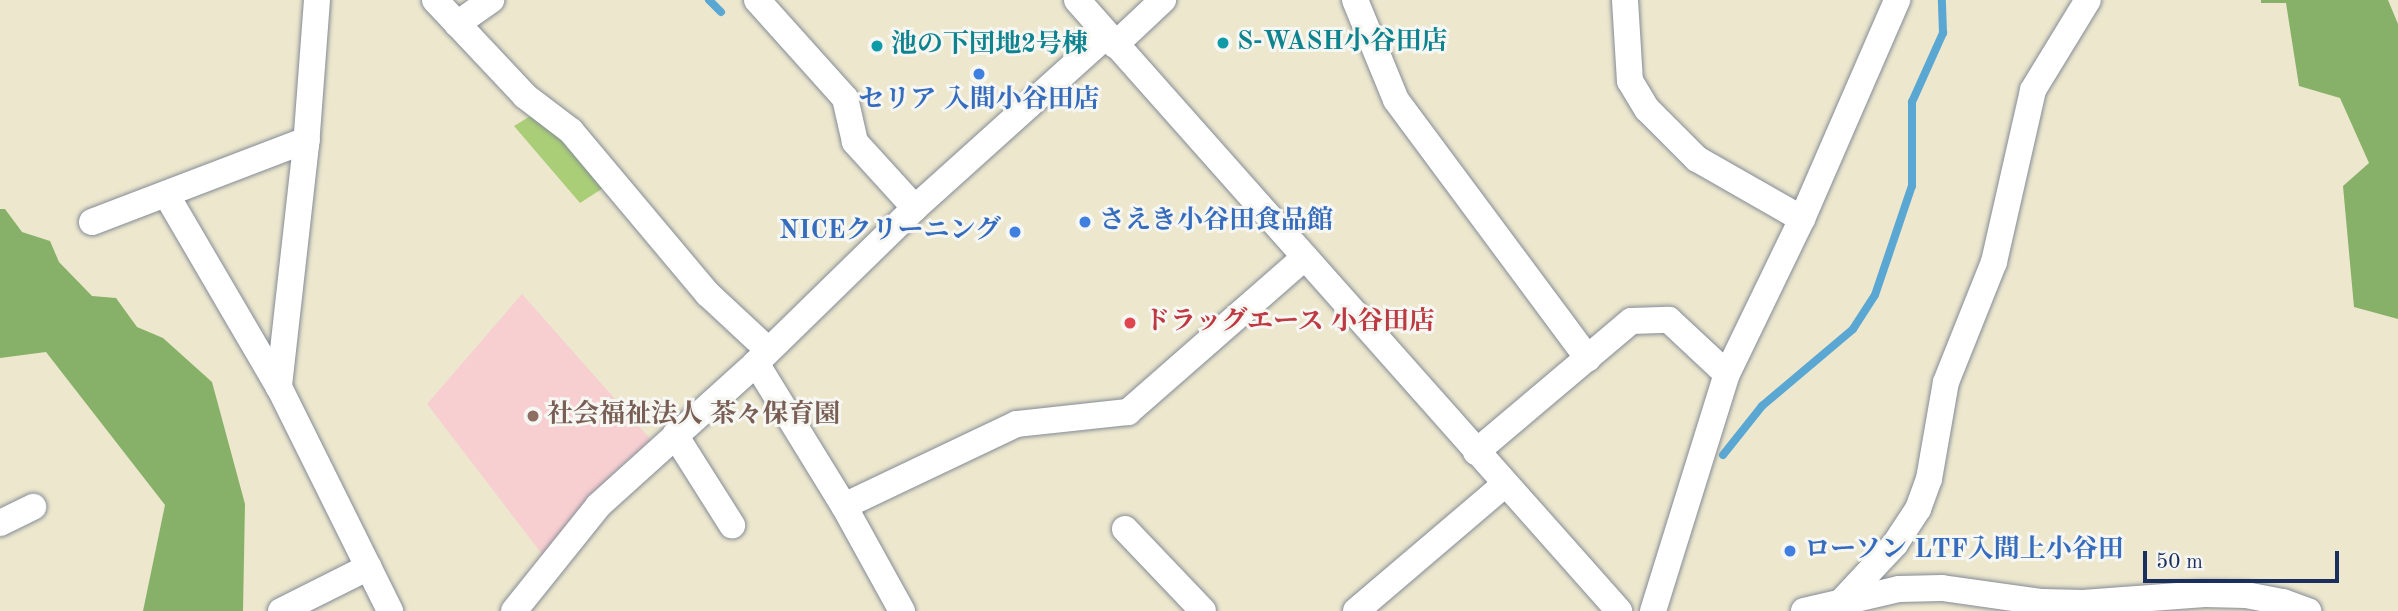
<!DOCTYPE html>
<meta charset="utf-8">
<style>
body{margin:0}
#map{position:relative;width:2398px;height:611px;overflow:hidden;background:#ece7cd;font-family:"Old Standard TT","Noto Serif JP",serif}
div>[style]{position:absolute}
.built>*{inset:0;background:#f7cfd1}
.green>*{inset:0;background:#aace77}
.forest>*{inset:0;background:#87b168}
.stream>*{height:8px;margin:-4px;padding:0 4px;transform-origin:4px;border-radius:4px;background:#59a7d2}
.roads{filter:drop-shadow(0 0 2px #848b96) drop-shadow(0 0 2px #848b96)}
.minor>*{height:26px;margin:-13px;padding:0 13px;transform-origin:13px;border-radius:13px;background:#fff}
.dots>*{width:19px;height:19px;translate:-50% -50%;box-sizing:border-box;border:4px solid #f6f6f2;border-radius:50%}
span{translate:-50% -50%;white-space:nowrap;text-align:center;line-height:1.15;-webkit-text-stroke:6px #f6f6f2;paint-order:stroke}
.culture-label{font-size:26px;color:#0d838f;font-weight:700}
.left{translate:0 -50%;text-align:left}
.shop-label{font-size:26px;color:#366cbe;font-weight:700}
.right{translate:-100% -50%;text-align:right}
.health-label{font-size:26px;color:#be3a42;font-weight:700}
.education-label{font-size:26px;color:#785e54;font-weight:700}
.scale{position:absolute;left:2143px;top:551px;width:196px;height:32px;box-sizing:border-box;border:4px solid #1b2f5e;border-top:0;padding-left:9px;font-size:21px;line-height:24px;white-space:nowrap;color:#1b2f5e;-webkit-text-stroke:5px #f6f6f2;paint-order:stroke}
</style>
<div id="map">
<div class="built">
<i style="clip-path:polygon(522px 294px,653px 442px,636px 459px,629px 458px,596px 490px,545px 558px,427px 404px)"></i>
</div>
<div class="green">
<i style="clip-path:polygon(542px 109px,611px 183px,580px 203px,514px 126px)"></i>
</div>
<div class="forest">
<i style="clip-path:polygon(2261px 0,2388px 0,2398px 24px,2398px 319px,2354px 307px,2343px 186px,2369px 163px,2340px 98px,2299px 86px,2286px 3px,2261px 3px)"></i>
<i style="clip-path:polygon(0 209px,5px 209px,22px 232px,50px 241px,59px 262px,92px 296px,116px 298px,137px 327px,163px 338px,212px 382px,245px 504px,243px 611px,143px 611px,165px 505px,46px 352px,0 358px)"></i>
</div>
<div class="stream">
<i style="left:709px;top:0;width:17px;rotate:45deg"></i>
<i style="left:1723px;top:455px;width:63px;rotate:-51.5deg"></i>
<i style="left:1762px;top:406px;width:119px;rotate:-40.2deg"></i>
<i style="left:1853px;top:329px;width:40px;rotate:-57.1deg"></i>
<i style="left:1875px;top:295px;width:115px;rotate:-71.3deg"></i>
<i style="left:1912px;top:186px;width:84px;rotate:-90deg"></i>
<i style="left:1912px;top:102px;width:76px;rotate:-65.8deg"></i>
<i style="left:1943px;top:33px;width:33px;rotate:-92deg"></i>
</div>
<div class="roads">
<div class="minor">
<i style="left:317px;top:0;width:145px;rotate:94.3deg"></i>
<i style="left:306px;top:145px;width:244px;rotate:96.4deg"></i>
<i style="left:279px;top:387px;width:250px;rotate:63.6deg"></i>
<i style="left:435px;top:0;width:132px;rotate:46.8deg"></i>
<i style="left:525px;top:96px;width:58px;rotate:37.3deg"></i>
<i style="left:571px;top:131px;width:213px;rotate:50deg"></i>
<i style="left:708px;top:294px;width:81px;rotate:43deg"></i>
<i style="left:757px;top:0;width:132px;rotate:48.1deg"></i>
<i style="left:845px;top:98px;width:45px;rotate:77.2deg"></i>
<i style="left:855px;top:142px;width:89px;rotate:47.7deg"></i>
<i style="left:1077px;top:0;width:817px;rotate:48.42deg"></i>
<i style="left:1355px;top:0;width:108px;rotate:67.7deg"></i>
<i style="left:1396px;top:100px;width:322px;rotate:53.4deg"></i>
<i style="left:1625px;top:0;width:81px;rotate:86.5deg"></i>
<i style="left:1630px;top:81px;width:33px;rotate:59deg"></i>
<i style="left:1647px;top:109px;width:71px;rotate:45deg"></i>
<i style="left:1697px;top:159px;width:121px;rotate:29.7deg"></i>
<i style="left:457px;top:24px;width:42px;rotate:-35.2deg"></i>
<i style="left:1115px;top:45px;width:66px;rotate:-43.2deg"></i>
<i style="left:166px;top:194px;width:224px;rotate:59.7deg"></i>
<i style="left:92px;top:222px;width:230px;rotate:-20.9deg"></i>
<i style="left:756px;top:363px;width:168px;rotate:58.4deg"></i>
<i style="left:844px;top:506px;width:120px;rotate:61.1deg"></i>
<i style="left:675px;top:435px;width:107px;rotate:57.7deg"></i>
<i style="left:1476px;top:452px;width:203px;rotate:-40.2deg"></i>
<i style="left:1631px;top:321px;width:38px;rotate:-2deg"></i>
<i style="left:1669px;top:320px;width:79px;rotate:43deg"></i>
<i style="left:844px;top:506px;width:191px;rotate:-25.4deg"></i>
<i style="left:1017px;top:424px;width:112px;rotate:-6.2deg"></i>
<i style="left:1128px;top:412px;width:235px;rotate:-41.2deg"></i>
<i style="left:0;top:523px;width:37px;rotate:-26deg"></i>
<i style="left:1125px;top:529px;width:113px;rotate:46.4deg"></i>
<i style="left:1840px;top:603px;width:81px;rotate:-47deg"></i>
<i style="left:1895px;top:544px;width:42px;rotate:-56.7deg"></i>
<i style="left:1918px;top:509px;width:32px;rotate:-70deg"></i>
<i style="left:1929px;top:479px;width:98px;rotate:-80.1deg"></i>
<i style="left:1946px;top:382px;width:129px;rotate:-68.2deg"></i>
<i style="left:1994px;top:262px;width:176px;rotate:-77.2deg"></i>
<i style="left:2033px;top:90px;width:105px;rotate:-58.6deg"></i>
<i style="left:281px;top:611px;width:98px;rotate:-26.6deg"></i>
<i style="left:514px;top:611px;width:134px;rotate:-51.3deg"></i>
<i style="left:598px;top:506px;width:213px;rotate:-42.1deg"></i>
<i style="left:756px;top:363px;width:222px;rotate:-44.3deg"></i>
<i style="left:915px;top:208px;width:258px;rotate:-42deg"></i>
<i style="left:1356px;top:611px;width:196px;rotate:-40.4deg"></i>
<i style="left:1653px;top:611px;width:248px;rotate:-72.7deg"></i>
<i style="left:1727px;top:374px;width:172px;rotate:-64.2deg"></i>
<i style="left:1802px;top:219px;width:239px;rotate:-66.5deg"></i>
<i style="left:1804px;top:611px;width:98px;rotate:-13deg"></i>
<i style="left:1899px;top:589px;width:43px;rotate:-1.3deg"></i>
<i style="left:1942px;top:588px;width:101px;rotate:8deg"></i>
<i style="left:2042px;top:602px;width:41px;rotate:1.4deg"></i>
<i style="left:2083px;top:603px;width:122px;rotate:-4.2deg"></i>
<i style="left:2205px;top:594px;width:41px;rotate:1.4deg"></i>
<i style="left:2246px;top:595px;width:38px;rotate:11deg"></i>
<i style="left:2283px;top:602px;width:27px;rotate:20deg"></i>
</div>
</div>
<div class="dots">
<i style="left:1223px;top:43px;background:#0f9aa8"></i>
<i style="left:877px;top:46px;background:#0f9aa8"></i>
<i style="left:979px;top:74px;background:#3f7fe0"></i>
<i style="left:1085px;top:222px;background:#3f7fe0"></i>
<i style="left:1015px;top:232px;background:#3f7fe0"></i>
<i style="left:1130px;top:323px;background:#e0444e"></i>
<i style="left:533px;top:416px;background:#8d6e63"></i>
<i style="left:1790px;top:551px;background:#3f7fe0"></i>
</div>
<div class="culture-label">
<span class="left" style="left:1237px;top:43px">S-WASH小谷田店</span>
<span class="left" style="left:891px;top:46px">池の下団地2号棟</span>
</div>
<div class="shop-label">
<span style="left:979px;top:101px">セリア 入間小谷田店</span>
<span class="left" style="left:1099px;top:222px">さえき小谷田食品館</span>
<span class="right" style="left:1001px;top:232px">NICEクリーニング</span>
<span class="left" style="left:1804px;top:551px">ローソン LTF入間上小谷田</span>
</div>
<div class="health-label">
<span class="left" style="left:1144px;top:323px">ドラッグエース 小谷田店</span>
</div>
<div class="education-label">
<span class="left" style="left:547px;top:416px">社会福祉法人 茶々保育園</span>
</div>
<div class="scale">50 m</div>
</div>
